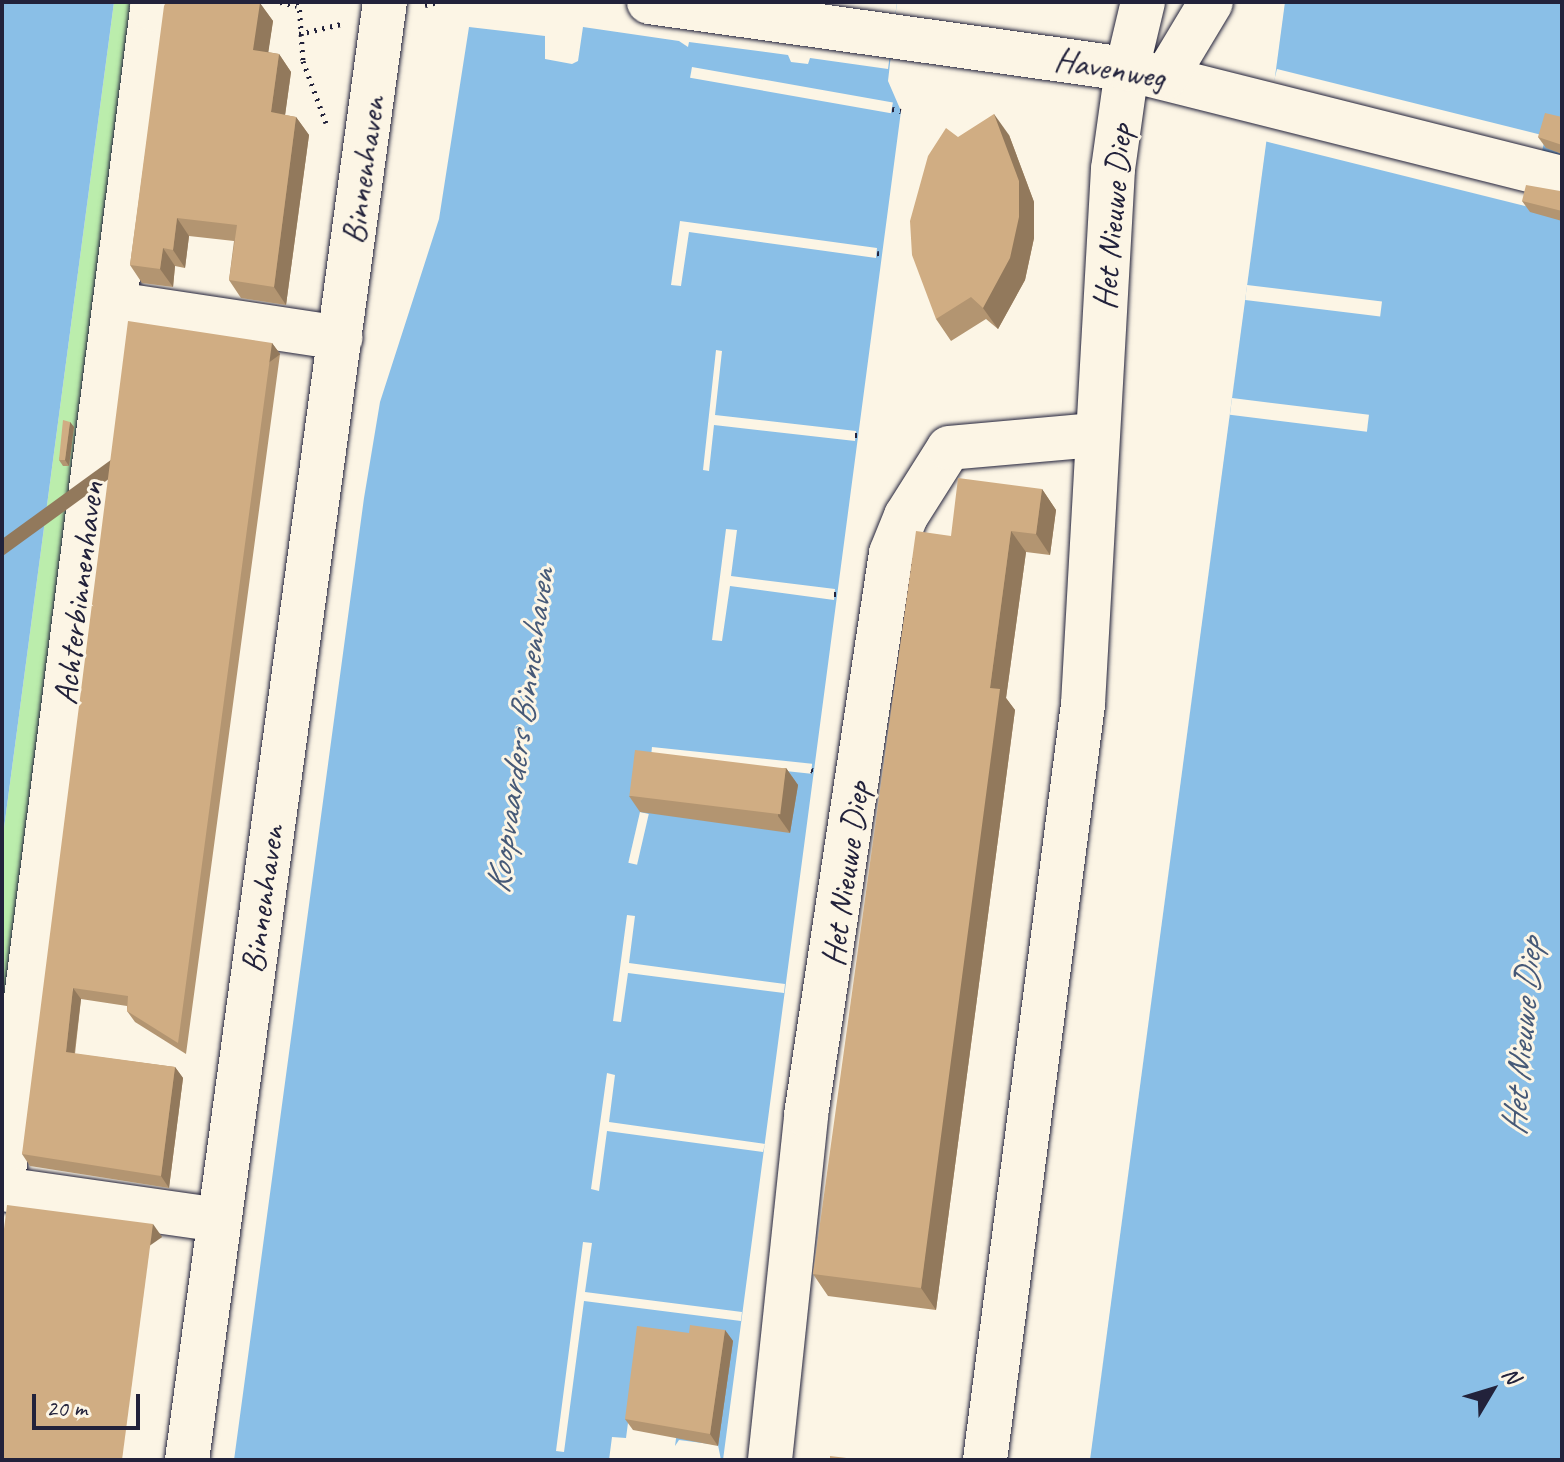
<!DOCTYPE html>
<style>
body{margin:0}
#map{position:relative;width:1564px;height:1462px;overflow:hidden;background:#fcf5e5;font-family:Caveat,sans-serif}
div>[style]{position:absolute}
.green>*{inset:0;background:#bbedac}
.water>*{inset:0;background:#8abfe7}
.pier>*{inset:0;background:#fcf5e5;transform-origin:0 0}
.path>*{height:5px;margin-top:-2.5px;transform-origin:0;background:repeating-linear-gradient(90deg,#22223b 0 2px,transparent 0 8px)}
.roads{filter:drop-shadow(0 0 2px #22223b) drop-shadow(0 0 2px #22223b)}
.minor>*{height:44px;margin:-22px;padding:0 22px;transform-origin:22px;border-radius:22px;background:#fcf5e5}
.major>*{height:44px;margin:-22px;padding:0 22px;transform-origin:22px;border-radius:22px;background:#fcf5e5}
.wall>*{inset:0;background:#b39571}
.shaded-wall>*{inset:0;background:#92795c;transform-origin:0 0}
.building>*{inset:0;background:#d0ad83;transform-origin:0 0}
span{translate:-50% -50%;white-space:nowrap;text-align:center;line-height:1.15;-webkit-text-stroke:6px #fcf5e5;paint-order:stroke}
.street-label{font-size:34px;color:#22223b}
.water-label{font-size:36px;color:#465977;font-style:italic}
.frame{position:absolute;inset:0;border:4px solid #22223b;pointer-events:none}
.north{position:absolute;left:1452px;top:1350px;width:80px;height:80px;-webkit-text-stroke:6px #fcf5e5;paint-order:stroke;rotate:52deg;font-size:22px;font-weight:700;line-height:32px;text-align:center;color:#22223b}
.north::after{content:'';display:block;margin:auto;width:28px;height:36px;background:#22223b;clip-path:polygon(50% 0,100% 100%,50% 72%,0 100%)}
.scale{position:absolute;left:32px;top:1394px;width:108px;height:36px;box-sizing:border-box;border:4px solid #22223b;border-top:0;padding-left:10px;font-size:24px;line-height:28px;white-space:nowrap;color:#22223b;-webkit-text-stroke:6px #fcf5e5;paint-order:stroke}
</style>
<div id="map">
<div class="green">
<i style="clip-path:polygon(114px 2px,141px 2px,2px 1039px,2px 843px)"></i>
</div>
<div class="water">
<i style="clip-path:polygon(2px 2px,114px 2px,2px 843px)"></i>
<i style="clip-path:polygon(897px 2px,888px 81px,901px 111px,723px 1460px,234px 1460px,364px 498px,380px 402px,439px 219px,469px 27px)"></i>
<i style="clip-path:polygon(1285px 2px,1562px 2px,1562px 1460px,1090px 1460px)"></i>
</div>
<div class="pier">
<i style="clip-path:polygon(483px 2px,897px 2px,888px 69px,810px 58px,808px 64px,791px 62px,788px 55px,689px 42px,688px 47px,679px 41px,583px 27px,578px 61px,572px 64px,545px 59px,545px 36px,469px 27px,480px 23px)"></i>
<i style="left:692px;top:67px;width:204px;height:11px;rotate:10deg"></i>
<i style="left:1277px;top:69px;width:277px;height:73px;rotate:14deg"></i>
<i style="clip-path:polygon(680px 221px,877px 248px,876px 258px,689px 232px,681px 286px,671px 285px)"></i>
<i style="left:1247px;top:285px;width:136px;height:15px;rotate:7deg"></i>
<i style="clip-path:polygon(716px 350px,722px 351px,715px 415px,856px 431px,855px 441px,714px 425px,709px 471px,703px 470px)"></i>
<i style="left:1232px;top:398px;width:138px;height:17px;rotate:7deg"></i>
<i style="clip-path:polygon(726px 529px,737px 530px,731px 576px,835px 589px,834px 600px,730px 586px,722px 641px,712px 640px)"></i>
<i style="left:652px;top:747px;width:161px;height:10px;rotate:6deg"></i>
<i style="left:640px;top:812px;width:9px;height:52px;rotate:13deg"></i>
<i style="clip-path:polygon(627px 915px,635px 916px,629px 963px,785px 984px,784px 993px,628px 973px,621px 1022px,613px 1021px)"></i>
<i style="clip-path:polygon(607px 1073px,615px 1075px,609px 1122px,765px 1144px,763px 1152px,607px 1131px,599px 1191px,591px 1189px)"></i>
<i style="clip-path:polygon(583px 1242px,592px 1243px,585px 1292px,742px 1312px,741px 1321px,584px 1301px,564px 1452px,556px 1451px)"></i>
<i style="clip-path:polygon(640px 1331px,690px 1339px,675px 1446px,679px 1440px,718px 1445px,721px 1460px,609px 1460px,612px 1437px,626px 1438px)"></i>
</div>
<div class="path">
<i style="left:280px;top:2px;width:17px;rotate:13deg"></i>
<i style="left:299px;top:2px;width:59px;rotate:86.1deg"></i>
<i style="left:303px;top:61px;width:66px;rotate:69.6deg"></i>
<i style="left:425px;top:5px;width:13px;rotate:-13deg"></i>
<i style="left:299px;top:34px;width:43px;rotate:-13.4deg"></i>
<i style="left:892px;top:109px;width:9px;rotate:13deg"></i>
<i style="left:877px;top:253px;width:5px;rotate:11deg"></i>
<i style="left:855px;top:435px;width:3px"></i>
<i style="left:834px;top:594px;width:3px"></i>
<i style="left:811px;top:770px;width:3px;rotate:18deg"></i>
</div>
<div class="roads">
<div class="minor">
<i style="left:649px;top:2px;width:483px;rotate:8deg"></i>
<i style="left:1127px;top:69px;width:448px;rotate:14.1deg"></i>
<i style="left:1166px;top:77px;width:87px;rotate:-59deg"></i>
<i style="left:116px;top:304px;width:227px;rotate:8.6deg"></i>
<i style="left:2px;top:1187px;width:1188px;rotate:-82.74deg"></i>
<i style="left:152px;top:9px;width:10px;rotate:-24deg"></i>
<i style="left:2px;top:1189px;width:219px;rotate:8.1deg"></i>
<i style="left:770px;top:1460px;width:347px;rotate:-84deg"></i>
<i style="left:806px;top:1115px;width:568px;rotate:-81.4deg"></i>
<i style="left:891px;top:553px;width:40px;rotate:-68deg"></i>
<i style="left:906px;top:516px;width:80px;rotate:-57.7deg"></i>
<i style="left:949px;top:448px;width:147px;rotate:-5.1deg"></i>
<i style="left:985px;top:1460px;width:762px;rotate:-82.61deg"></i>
<i style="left:1083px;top:704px;width:536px;rotate:-86.79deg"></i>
<i style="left:1113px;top:169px;width:101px;rotate:-82deg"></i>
<i style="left:1127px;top:69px;width:69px;rotate:-76.6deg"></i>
</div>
<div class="major">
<i style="left:187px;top:1460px;width:1471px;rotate:-82.27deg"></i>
</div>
</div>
<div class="wall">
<i style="clip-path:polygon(166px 2px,259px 2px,273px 21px,268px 52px,279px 54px,291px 72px,285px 115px,296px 117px,309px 135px,286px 305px,241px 298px,229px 280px,234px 241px,189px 236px,185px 268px,175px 266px,173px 287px,142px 283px,130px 265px)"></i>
<i style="clip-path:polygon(1562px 117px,1562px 154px,1546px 148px,1538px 137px)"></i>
<i style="clip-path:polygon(1009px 135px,1034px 202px,1034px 238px,1025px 280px,998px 329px,986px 319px,951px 341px,936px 319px,958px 137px)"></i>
<i style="clip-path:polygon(1562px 189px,1562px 221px,1530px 212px,1522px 201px,1560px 191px)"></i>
<i style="clip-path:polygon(272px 343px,280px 354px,186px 1054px,135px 1022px,127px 1011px,127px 1006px,81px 999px,75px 1054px,175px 1067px,183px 1078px,169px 1188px,30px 1166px,22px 1154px)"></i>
<i style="clip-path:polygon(70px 422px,74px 427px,69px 466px,63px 466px,59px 460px)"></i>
<i style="clip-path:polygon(1042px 489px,1056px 510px,1050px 555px,1026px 552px,1006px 698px,1015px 710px,936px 1310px,828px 1296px,813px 1274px,951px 536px)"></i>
<i style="clip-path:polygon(786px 768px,798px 785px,790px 833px,640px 812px,629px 796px)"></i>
<i style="clip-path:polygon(725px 1330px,733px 1341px,718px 1446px,633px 1430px,625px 1419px,689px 1333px)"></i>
</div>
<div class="shaded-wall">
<i style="clip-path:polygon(254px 2px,259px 2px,260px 3px,273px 21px,266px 68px,253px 50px)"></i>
<i style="clip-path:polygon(279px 54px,291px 72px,283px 130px,271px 112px)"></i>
<i style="clip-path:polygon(994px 114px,1009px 135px,1034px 202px,1034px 238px,1025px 280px,998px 329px,983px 308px)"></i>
<i style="clip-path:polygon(296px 117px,309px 135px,286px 305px,274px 287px)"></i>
<i style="clip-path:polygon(177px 218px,189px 236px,185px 268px,173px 250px)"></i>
<i style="clip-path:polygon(163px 248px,175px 266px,173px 287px,160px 269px)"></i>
<i style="left:272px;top:343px;width:14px;height:706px;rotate:54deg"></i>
<i style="clip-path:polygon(70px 422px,74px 427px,69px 466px,65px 460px)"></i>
<i style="clip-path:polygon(1042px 489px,1056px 510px,1050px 555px,1036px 534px)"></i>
<i style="clip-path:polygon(1011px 531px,1026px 552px,1006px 698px,1015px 710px,936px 1310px,921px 1288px,990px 688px)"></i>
<i style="clip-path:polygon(786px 768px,798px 785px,790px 833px,778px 816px)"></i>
<i style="clip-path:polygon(73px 988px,81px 999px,73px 1064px,66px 1052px)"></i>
<i style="clip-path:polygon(175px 1067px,183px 1078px,169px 1188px,161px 1176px)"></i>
<i style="left:153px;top:1224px;width:16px;height:238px;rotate:55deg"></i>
<i style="clip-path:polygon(725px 1330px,733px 1341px,718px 1446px,710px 1434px)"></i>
</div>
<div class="building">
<i style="clip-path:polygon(166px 2px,254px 2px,260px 3px,253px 50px,279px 54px,271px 112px,296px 117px,274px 287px,229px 280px,237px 225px,177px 218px,173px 250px,163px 248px,160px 269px,130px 265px,164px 6px)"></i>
<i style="clip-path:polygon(1545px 113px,1562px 117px,1562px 145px,1538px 137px)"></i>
<i style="clip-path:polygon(994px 114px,1019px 181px,1019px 217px,1010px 258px,983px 308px,971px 297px,936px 319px,912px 255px,910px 221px,928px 156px,946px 128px,958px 137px)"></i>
<i style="clip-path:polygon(1526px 185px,1560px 191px,1562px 189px,1562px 211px,1522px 201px)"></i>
<i style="clip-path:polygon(128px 321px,272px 343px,178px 1043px,127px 1011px,128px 996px,73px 988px,66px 1052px,175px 1067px,161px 1176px,22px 1154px)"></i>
<i style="clip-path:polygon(63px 420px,70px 422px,65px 460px,59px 460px)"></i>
<i style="clip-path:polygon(958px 478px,1042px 489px,1036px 534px,1011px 531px,990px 688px,1000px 689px,921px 1288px,813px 1274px,916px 531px,951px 536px)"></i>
<i style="left:635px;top:750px;width:152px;height:46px;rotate:7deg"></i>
<i style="clip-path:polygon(7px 1205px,153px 1224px,122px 1460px,2px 1460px,2px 1245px)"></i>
<i style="clip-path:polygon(690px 1325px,725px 1330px,710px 1434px,625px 1419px,637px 1326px,689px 1333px)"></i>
<i style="clip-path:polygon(830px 1456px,863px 1460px,830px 1460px)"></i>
</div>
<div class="street-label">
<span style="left:1110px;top:68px;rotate:10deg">Havenweg</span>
<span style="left:363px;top:170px;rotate:-82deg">Binnenhaven</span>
<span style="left:1112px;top:217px;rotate:-85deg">Het Nieuwe Diep</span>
<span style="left:78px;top:593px;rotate:-83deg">Achterbinnenhaven</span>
<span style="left:845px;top:874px;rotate:-82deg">Het Nieuwe Diep</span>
<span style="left:262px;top:899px;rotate:-82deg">Binnenhaven</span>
</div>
<div class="water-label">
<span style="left:520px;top:731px;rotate:-82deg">Koopvaarders Binnenhaven</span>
<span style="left:1522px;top:1037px;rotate:-85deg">Het Nieuwe Diep</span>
</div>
<div class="frame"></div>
<div class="north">N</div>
<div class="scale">20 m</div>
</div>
